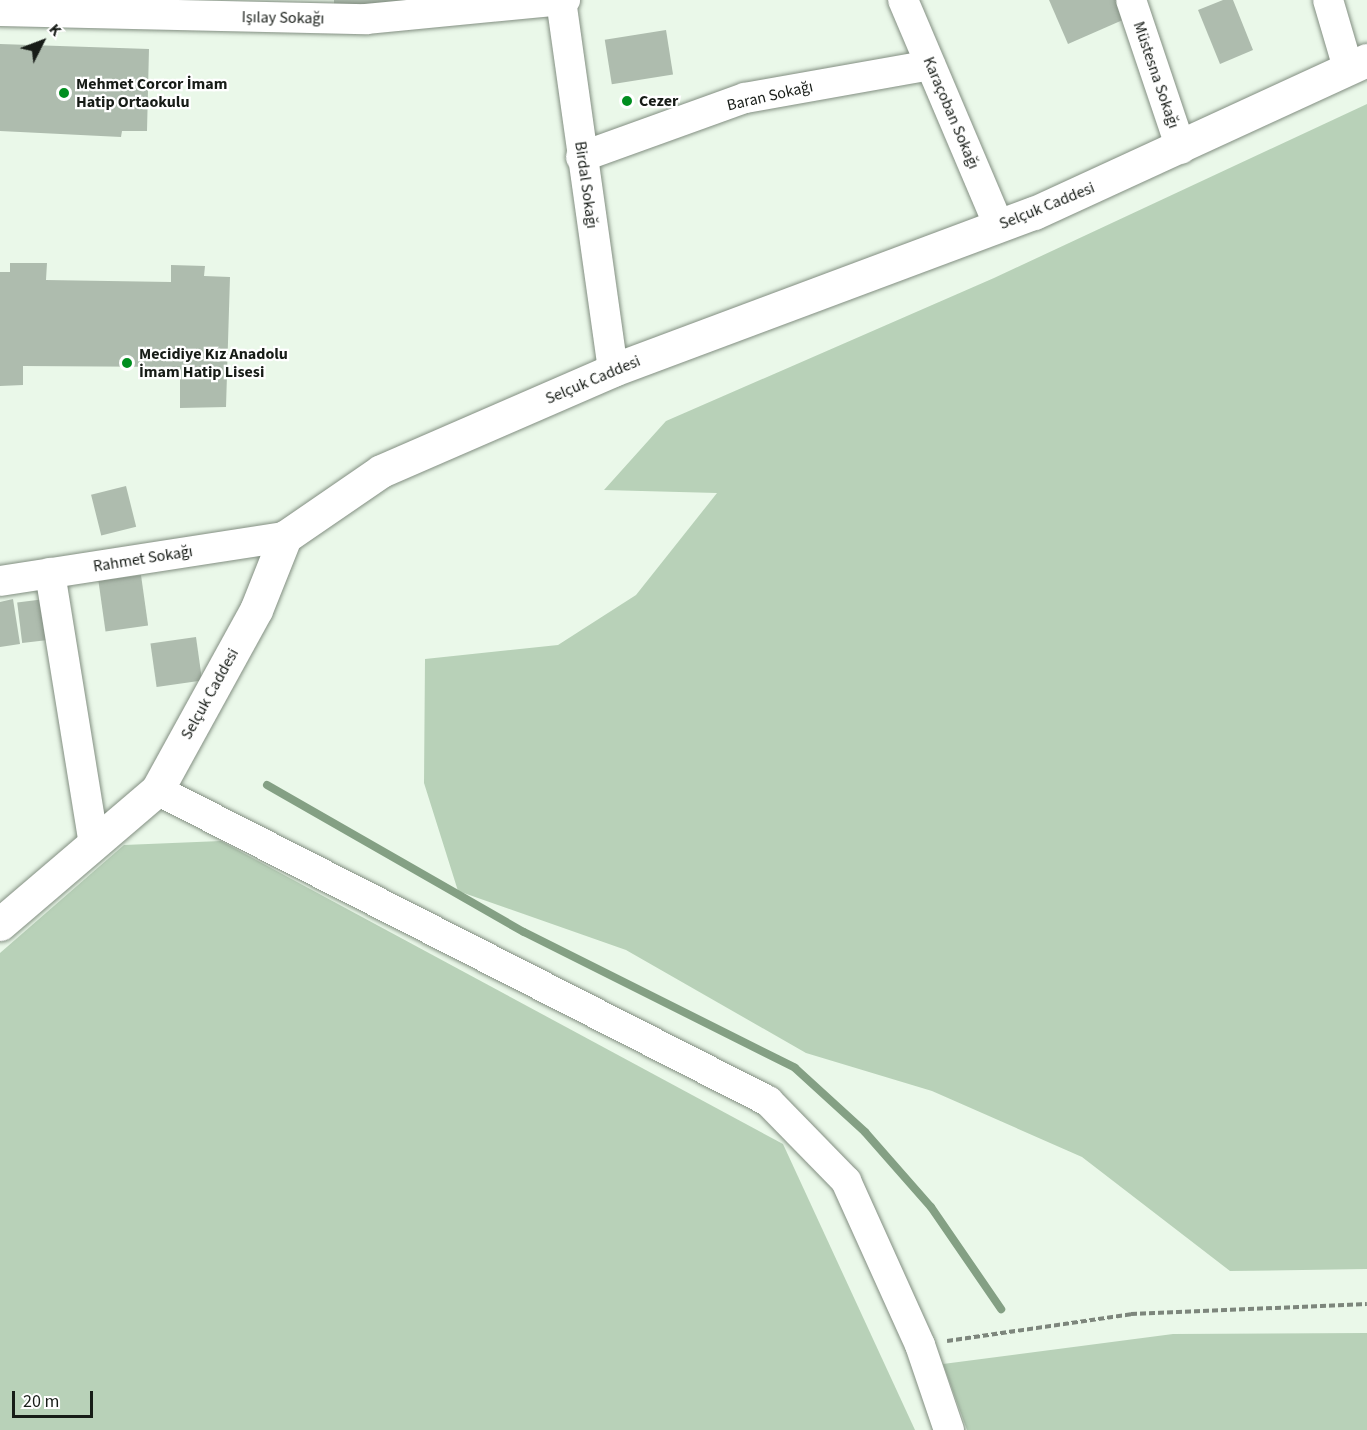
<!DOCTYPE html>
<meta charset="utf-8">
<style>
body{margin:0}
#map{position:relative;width:1367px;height:1430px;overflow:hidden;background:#eaf8e9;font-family:"Source Sans 3",sans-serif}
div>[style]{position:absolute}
.green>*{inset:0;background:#b8d1b8}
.stream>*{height:8px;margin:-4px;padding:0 4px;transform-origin:4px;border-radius:4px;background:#84a084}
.building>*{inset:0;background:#aebcae;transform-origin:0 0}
.path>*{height:4px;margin-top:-2px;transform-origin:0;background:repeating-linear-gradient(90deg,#7d867c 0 6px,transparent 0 9px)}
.roads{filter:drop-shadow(0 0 2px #828e81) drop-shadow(0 0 2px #828e81)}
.minor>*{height:30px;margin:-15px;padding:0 15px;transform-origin:15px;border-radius:15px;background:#fff}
.tertiary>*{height:33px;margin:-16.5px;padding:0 16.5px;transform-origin:16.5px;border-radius:16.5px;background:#fff}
.dots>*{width:16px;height:16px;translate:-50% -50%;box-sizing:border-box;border:3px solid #fff;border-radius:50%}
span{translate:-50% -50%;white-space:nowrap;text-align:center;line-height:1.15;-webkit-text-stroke:4.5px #fff;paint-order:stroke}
.street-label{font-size:16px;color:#171c17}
.poi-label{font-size:16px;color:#171c17;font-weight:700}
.left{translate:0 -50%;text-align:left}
.north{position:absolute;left:12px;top:12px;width:60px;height:60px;-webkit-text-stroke:4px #fff;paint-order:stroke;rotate:48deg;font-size:16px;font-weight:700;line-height:24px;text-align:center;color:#171c17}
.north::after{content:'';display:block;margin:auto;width:21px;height:27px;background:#171c17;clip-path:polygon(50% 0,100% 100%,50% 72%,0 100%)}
.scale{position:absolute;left:12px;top:1391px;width:81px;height:27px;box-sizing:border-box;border:3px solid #171c17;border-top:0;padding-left:8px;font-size:18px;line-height:21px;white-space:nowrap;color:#171c17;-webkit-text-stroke:4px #fff;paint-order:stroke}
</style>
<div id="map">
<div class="green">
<i style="clip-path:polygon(1367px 104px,1367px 1269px,1230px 1271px,1082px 1157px,932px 1091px,806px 1053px,626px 950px,458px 891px,424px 783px,425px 659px,558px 645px,636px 595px,717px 493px,604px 490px,666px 421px,994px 278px)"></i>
<i style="clip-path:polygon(221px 841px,783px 1144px,915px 1430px,0 1430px,0 953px,124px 845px)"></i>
<i style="clip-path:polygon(1367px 1333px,1367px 1430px,967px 1430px,943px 1364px,1173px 1334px)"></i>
</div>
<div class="stream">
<i style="left:267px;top:785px;width:296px;rotate:29.8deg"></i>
<i style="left:524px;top:932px;width:303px;rotate:26.6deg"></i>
<i style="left:795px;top:1068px;width:95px;rotate:42.4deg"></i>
<i style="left:865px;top:1132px;width:100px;rotate:48.7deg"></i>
<i style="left:931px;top:1207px;width:124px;rotate:55.5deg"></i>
</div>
<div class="building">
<i style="left:334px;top:0;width:71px;height:8px"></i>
<i style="clip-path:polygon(1049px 0,1117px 0,1125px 19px,1068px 44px)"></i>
<i style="clip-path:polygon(1223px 0,1233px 0,1253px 50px,1220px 64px,1198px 10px)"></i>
<i style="left:666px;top:30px;width:45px;height:62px;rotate:81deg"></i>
<i style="clip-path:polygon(0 44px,149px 49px,147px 131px,122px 131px,121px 137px,0 131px)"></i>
<i style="clip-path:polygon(10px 263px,47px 263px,46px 280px,171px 282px,171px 265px,205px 266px,204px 276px,230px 277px,226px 407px,180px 408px,180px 367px,23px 366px,23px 385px,0 386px,0 272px,10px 272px)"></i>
<i style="left:126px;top:486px;width:42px;height:36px;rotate:76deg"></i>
<i style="left:141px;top:575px;width:51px;height:43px;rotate:82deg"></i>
<i style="clip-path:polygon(13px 599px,20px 644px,0 647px,0 602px)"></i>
<i style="left:45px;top:599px;width:41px;height:28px;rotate:83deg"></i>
<i style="left:196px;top:637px;width:44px;height:46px;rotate:82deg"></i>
</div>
<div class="path">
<i style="left:947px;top:1341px;width:186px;rotate:-8.3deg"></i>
<i style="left:1131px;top:1314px;width:236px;rotate:-2.4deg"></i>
</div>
<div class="roads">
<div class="minor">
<i style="left:561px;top:0;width:374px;rotate:82deg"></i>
<i style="left:903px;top:0;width:246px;rotate:67deg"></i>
<i style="left:1131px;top:0;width:157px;rotate:71.4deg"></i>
<i style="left:1328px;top:0;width:71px;rotate:73.6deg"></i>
<i style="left:0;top:11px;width:366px;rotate:1.3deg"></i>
<i style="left:366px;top:19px;width:200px;rotate:-5.5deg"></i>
<i style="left:581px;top:157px;width:174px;rotate:-19.8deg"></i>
<i style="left:745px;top:98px;width:188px;rotate:-10.1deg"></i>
<i style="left:50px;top:573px;width:275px;rotate:80.8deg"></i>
<i style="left:0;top:581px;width:288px;rotate:-8.8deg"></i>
<i style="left:157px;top:790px;width:686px;rotate:26.98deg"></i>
<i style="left:768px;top:1101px;width:112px;rotate:45.7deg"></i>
<i style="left:846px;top:1181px;width:180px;rotate:65.7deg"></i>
<i style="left:920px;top:1345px;width:90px;rotate:71.2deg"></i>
</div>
<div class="tertiary">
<i style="left:0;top:924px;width:206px;rotate:-40.5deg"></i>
<i style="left:157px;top:790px;width:205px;rotate:-61.2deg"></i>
<i style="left:256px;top:610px;width:79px;rotate:-68.3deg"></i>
<i style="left:285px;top:537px;width:116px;rotate:-34.5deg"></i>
<i style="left:381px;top:471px;width:253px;rotate:-23.5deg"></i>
<i style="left:613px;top:370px;width:449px;rotate:-20.5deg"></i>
<i style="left:1034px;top:213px;width:366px;rotate:-24.7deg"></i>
</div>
</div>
<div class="dots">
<i style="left:64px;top:93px;background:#008e1f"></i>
<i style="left:627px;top:101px;background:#008e1f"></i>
<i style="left:127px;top:363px;background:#008e1f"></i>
</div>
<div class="street-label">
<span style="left:283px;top:18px;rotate:1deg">Işılay Sokağı</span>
<span style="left:1156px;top:75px;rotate:71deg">Müstesna Sokağı</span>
<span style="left:770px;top:96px;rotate:-13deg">Baran Sokağı</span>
<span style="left:951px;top:113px;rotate:67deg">Karaçoban Sokağı</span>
<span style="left:586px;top:185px;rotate:82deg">Birdal Sokağı</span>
<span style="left:1047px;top:206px;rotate:-22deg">Selçuk Caddesi</span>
<span style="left:593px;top:380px;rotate:-23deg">Selçuk Caddesi</span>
<span style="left:143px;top:559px;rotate:-9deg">Rahmet Sokağı</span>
<span style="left:210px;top:694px;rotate:-61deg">Selçuk Caddesi</span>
</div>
<div class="poi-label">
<span class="left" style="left:76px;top:93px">Mehmet Corcor İmam<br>Hatip Ortaokulu</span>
<span class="left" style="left:639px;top:101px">Cezer</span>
<span class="left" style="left:139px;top:363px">Mecidiye Kız Anadolu<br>İmam Hatip Lisesi</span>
</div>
<div class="north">K</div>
<div class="scale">20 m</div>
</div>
